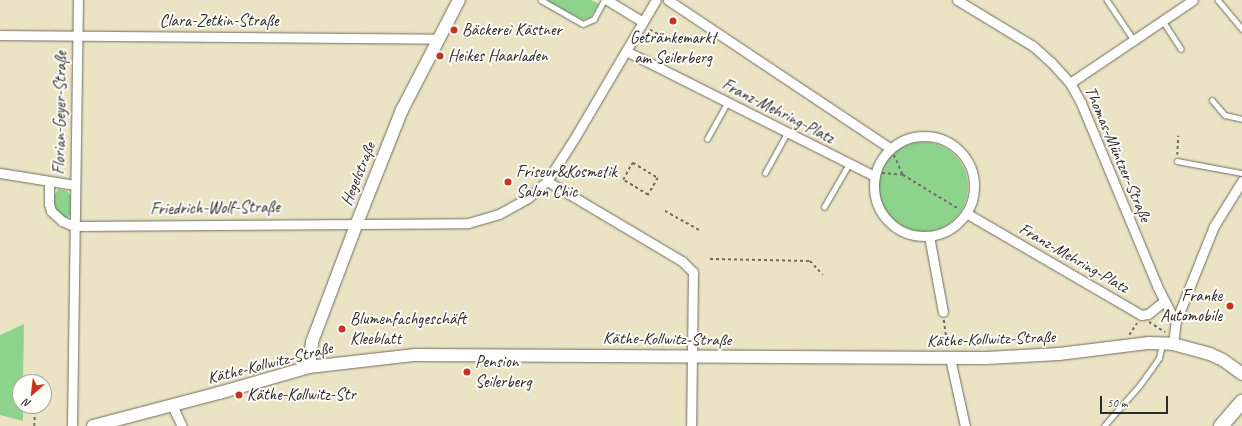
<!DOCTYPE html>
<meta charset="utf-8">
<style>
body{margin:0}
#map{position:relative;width:1242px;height:426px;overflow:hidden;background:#eae4c4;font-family:Caveat,sans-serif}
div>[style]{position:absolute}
.green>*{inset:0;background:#8ed38c}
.round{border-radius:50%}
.path>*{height:1.5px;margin-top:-0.75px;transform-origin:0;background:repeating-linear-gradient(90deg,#6e6c61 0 3px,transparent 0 6px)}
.roads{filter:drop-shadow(0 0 1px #6e6c61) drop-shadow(0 0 1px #6e6c61)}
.lane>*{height:4.5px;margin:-2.25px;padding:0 2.25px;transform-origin:2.25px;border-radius:2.25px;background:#fff}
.street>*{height:9px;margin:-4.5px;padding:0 4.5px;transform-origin:4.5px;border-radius:4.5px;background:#fff}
.street>.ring{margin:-4.5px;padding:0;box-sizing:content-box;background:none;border:9px solid #fff;border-radius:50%}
.secondary>*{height:12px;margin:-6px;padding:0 6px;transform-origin:6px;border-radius:6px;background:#fff}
.primary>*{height:14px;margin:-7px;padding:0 7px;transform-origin:7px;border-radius:7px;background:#fff}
.dots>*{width:11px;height:11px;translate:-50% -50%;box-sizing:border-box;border:2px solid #fdfcf7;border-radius:50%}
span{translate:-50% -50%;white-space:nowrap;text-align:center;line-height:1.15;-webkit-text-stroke:4px #fdfcf7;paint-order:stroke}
.street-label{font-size:17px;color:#2b2b2b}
.poi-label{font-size:17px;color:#2b2b2b}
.left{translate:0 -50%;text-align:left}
.right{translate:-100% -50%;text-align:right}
.north{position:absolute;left:12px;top:374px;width:40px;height:40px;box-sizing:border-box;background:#fdfcf7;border:1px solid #a9a8a5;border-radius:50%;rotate:208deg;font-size:11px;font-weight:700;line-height:16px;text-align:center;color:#2b2b2b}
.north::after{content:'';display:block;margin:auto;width:14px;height:18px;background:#c8321e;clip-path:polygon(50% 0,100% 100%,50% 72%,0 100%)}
.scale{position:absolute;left:1100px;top:396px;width:68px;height:18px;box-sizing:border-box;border:2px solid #2b2b2b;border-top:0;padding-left:5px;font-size:12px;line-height:14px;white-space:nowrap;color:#2b2b2b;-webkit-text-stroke:3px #fdfcf7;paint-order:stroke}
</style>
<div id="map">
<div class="green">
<i style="clip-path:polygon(546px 0,591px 0,599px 4px,590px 18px,583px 20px)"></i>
<i class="round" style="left:878px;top:142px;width:90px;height:90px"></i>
<i style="clip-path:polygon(59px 189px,67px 191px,71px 196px,71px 214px,67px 218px,63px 218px,54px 209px,53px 196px)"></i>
<i style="clip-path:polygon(24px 324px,23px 382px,20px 382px,20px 406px,23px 406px,23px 421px,0 415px,0 335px)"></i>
</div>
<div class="path">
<i style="left:650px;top:30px;width:11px;rotate:27deg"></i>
<i style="left:645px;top:38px;width:12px;rotate:20deg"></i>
<i style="left:654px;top:41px;width:8px;rotate:-60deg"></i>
<i style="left:894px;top:155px;width:22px;rotate:66deg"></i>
<i style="left:1177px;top:155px;width:19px;rotate:-87deg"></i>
<i style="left:633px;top:163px;width:29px;rotate:31deg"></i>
<i style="left:658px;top:178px;width:20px;rotate:120deg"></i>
<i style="left:648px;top:195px;width:29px;rotate:-149deg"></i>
<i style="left:623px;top:180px;width:17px;rotate:-62deg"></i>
<i style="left:631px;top:165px;width:3px;rotate:-45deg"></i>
<i style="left:882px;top:173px;width:21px;rotate:5deg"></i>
<i style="left:903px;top:175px;width:66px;rotate:31.3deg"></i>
<i style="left:665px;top:211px;width:39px;rotate:29deg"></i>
<i style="left:710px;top:259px;width:100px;rotate:1.1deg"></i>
<i style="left:810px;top:261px;width:19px;rotate:47deg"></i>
<i style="left:944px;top:320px;width:28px;rotate:82deg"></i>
<i style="left:1149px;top:322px;width:19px;rotate:32deg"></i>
<i style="left:1129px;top:335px;width:14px;rotate:-56deg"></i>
<i style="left:34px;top:426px;width:20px;rotate:-87deg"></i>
</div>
<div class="roads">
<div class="lane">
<i style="left:541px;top:0;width:48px;rotate:29.7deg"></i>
<i style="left:583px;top:24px;width:12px;rotate:-24deg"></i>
<i style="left:594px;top:19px;width:21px;rotate:-62deg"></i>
<i style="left:1107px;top:0;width:48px;rotate:56deg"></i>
<i style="left:1218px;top:0;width:38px;rotate:50deg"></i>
<i style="left:1163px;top:21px;width:33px;rotate:57deg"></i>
<i style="left:1212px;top:100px;width:20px;rotate:49deg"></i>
<i style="left:1225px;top:115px;width:17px;rotate:13deg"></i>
<i style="left:707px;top:139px;width:41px;rotate:-60.9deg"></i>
<i style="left:1177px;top:161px;width:66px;rotate:10.5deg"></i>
<i style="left:765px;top:173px;width:46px;rotate:-61.2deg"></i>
<i style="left:824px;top:207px;width:50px;rotate:-59.8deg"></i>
<i style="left:1104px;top:426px;width:53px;rotate:-48.8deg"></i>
<i style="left:1139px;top:386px;width:22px;rotate:-54deg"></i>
<i style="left:1152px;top:368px;width:12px;rotate:-55deg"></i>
<i style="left:1159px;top:358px;width:13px;rotate:-77deg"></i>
</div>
<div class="street">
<i style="left:607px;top:0;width:42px;rotate:31.4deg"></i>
<i style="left:668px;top:0;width:267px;rotate:33.7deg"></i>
<i style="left:957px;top:0;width:89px;rotate:31.2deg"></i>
<i style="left:1033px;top:46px;width:24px;rotate:42deg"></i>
<i style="left:1051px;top:62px;width:28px;rotate:48deg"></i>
<i style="left:1070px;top:83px;width:23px;rotate:61deg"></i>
<i style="left:1081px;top:103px;width:198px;rotate:67.4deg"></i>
<i style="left:1157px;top:286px;width:29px;rotate:63deg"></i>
<i style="left:1170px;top:312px;width:11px;rotate:56deg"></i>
<i style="left:0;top:35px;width:438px;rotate:0.5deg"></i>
<i style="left:626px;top:51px;width:278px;rotate:26.7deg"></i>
<i style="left:1070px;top:83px;width:148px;rotate:-34deg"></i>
<i class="ring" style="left:874px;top:136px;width:91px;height:91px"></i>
<i style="left:0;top:173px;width:76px;rotate:9.1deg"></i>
<i style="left:547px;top:181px;width:157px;rotate:30.7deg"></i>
<i style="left:682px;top:261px;width:16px;rotate:45deg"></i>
<i style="left:693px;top:272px;width:154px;rotate:90.7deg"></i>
<i style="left:49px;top:182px;width:22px;rotate:90deg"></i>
<i style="left:49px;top:204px;width:7px;rotate:74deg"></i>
<i style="left:51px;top:211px;width:15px;rotate:42deg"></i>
<i style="left:62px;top:221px;width:13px;rotate:23deg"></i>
<i style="left:74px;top:226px;width:394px;rotate:-0.4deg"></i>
<i style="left:468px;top:223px;width:32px;rotate:-16deg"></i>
<i style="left:499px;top:214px;width:33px;rotate:-29deg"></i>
<i style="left:528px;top:198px;width:25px;rotate:-42deg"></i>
<i style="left:547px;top:181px;width:50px;rotate:-57.3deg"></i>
<i style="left:574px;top:139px;width:161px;rotate:-59.5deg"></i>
<i style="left:966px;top:213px;width:203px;rotate:30.2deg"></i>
<i style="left:1141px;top:315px;width:7px;rotate:-8deg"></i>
<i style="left:1148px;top:314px;width:21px;rotate:-39deg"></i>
<i style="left:929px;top:236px;width:77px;rotate:79.6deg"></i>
<i style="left:1173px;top:344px;width:23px;rotate:-83deg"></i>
<i style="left:1176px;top:321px;width:102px;rotate:-68.2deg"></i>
<i style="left:1214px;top:226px;width:53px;rotate:-58.1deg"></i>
<i style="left:950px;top:358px;width:70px;rotate:77.6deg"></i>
<i style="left:172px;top:405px;width:23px;rotate:65deg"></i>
<i style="left:72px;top:426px;width:426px;rotate:-89.2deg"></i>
</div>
<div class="secondary">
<i style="left:309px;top:367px;width:25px;rotate:-83deg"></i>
<i style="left:312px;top:342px;width:127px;rotate:-69.3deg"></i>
<i style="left:357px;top:223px;width:122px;rotate:-68.3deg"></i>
<i style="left:402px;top:110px;width:124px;rotate:-62.6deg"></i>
<i style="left:93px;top:426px;width:130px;rotate:-14.7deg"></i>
<i style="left:219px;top:393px;width:94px;rotate:-16.1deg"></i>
<i style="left:309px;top:367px;width:107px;rotate:-6.5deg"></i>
<i style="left:415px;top:355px;width:571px;rotate:0.3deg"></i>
<i style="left:986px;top:358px;width:73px;rotate:-3.1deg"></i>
<i style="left:1059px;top:354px;width:91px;rotate:-7deg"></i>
<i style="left:1149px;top:343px;width:24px;rotate:2deg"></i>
<i style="left:1173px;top:344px;width:38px;rotate:15deg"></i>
<i style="left:1210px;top:354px;width:14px;rotate:25deg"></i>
<i style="left:1223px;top:360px;width:24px;rotate:36deg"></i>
</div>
<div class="primary">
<i style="left:1221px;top:426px;width:32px;rotate:-49deg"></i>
</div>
</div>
<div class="dots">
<i style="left:673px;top:21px;background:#c8321e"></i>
<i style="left:454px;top:30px;background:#c8321e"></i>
<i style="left:440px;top:56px;background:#c8321e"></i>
<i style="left:508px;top:182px;background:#c8321e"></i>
<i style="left:1230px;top:306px;background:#c8321e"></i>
<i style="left:342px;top:329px;background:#c8321e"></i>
<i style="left:467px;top:372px;background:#c8321e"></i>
<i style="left:239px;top:395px;background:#c8321e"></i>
</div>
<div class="street-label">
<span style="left:219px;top:21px">Clara-Zetkin-Straße</span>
<span style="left:778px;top:111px;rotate:27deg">Franz-Mehring-Platz</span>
<span style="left:60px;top:113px;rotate:-89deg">Florian-Geyer-Straße</span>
<span style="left:1118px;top:154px;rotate:67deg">Thomas-Müntzer-Straße</span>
<span style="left:358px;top:174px;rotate:-68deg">Hegelstraße</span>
<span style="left:215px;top:208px;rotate:-1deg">Friedrich-Wolf-Straße</span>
<span style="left:1074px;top:258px;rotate:30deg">Franz-Mehring-Platz</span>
<span style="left:667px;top:339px;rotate:1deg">Käthe-Kollwitz-Straße</span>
<span style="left:991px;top:339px;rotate:-2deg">Käthe-Kollwitz-Straße</span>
<span style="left:270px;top:363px;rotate:-14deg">Käthe-Kollwitz-Straße</span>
</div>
<div class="poi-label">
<span class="left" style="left:462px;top:30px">Bäckerei Kästner</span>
<span style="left:673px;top:48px">Getränkemarkt<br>am Seilerberg</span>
<span class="left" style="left:448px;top:56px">Heikes Haarladen</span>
<span class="left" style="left:516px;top:182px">Friseur&amp;Kosmetik<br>Salon Chic</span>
<span class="right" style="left:1222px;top:306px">Franke<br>Automobile</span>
<span class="left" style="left:350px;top:329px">Blumenfachgeschäft<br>Kleeblatt</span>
<span class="left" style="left:475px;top:372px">Pension<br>Seilerberg</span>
<span class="left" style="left:247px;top:395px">Käthe-Kollwitz-Str</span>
</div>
<div class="north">N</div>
<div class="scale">50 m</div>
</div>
